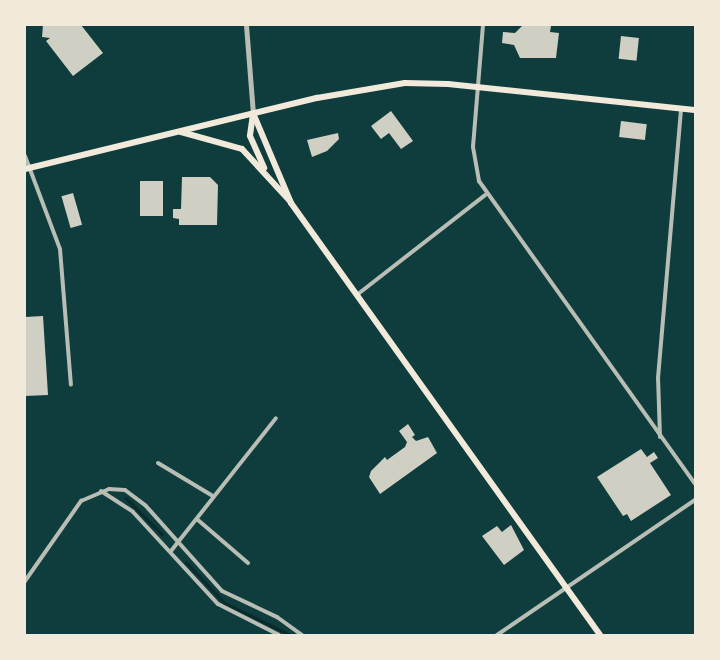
<!DOCTYPE html>
<style>
body{margin:0}
#map{position:relative;width:720px;height:660px;overflow:hidden;background:#0f3d3e;font-family:Signika,sans-serif}
div>[style]{position:absolute}
.stream>*{height:2.5px;margin:-1.25px;padding:0 1.25px;transform-origin:1.25px;border-radius:1.25px;background:#0a2a2b}
.building>*{inset:0;background:#cfcfc3;transform-origin:0 0}
.minor>*{height:4px;margin:-2px;padding:0 2px;transform-origin:2px;border-radius:2px;background:#b8beb3}
.tertiary>*{height:5px;margin:-2.5px;padding:0 2.5px;transform-origin:2.5px;border-radius:2.5px;background:#b8beb3}
.primary>*{height:6px;margin:-3px;padding:0 3px;transform-origin:3px;border-radius:3px;background:#f1e9da}
span{translate:-50% -50%;white-space:nowrap;text-align:center;line-height:1.15;-webkit-text-stroke:5px #f1e9da;paint-order:stroke}
.frame{position:absolute;inset:0;border:26px solid #f1e9da;pointer-events:none}
</style>
<div id="map">
<div class="stream">
<i style="left:126px;top:498px;width:51px;rotate:45deg"></i>
<i style="left:186px;top:562px;width:57px;rotate:46.4deg"></i>
<i style="left:225px;top:603px;width:73px;rotate:25.9deg"></i>
</div>
<div class="building">
<i style="clip-path:polygon(43px 25px,81px 25px,103px 53px,73px 76px,46px 41px,50px 38px,42px 37px)"></i>
<i style="clip-path:polygon(523px 25px,551px 26px,550px 32px,559px 33px,556px 58px,520px 58px,514px 45px,502px 43px,503px 32px,515px 33px)"></i>
<i style="left:621px;top:36px;width:18px;height:23px;rotate:6deg"></i>
<i style="clip-path:polygon(391px 111px,413px 141px,401px 149px,389px 133px,381px 139px,371px 126px)"></i>
<i style="left:621px;top:121px;width:26px;height:16px;rotate:7deg"></i>
<i style="clip-path:polygon(338px 133px,339px 139px,327px 151px,312px 157px,307px 140px)"></i>
<i style="clip-path:polygon(182px 177px,210px 177px,218px 185px,217px 225px,179px 225px,179px 219px,173px 218px,173px 209px,181px 209px)"></i>
<i style="left:140px;top:181px;width:23px;height:35px"></i>
<i style="left:73px;top:193px;width:33px;height:12px;rotate:74deg"></i>
<i style="clip-path:polygon(43px 316px,48px 395px,25px 396px,25px 317px)"></i>
<i style="clip-path:polygon(408px 424px,415px 435px,412px 437px,416px 441px,428px 437px,437px 453px,380px 494px,369px 477px,371px 471px,385px 457px,387px 460px,405px 447px,407px 442px,399px 431px)"></i>
<i style="clip-path:polygon(641px 449px,647px 457px,654px 452px,658px 458px,650px 463px,671px 495px,631px 521px,627px 514px,623px 516px,597px 477px)"></i>
<i style="clip-path:polygon(511px 525px,524px 550px,504px 565px,482px 536px,497px 526px,502px 532px)"></i>
</div>
<div class="minor">
<i style="left:483px;top:25px;width:122px;rotate:94.7deg"></i>
<i style="left:473px;top:147px;width:35px;rotate:80deg"></i>
<i style="left:479px;top:181px;width:372px;rotate:54.5deg"></i>
<i style="left:25px;top:156px;width:99px;rotate:69.4deg"></i>
<i style="left:60px;top:249px;width:136px;rotate:85.4deg"></i>
<i style="left:358px;top:294px;width:161px;rotate:-37.9deg"></i>
<i style="left:660px;top:437px;width:59px;rotate:-91.9deg"></i>
<i style="left:658px;top:378px;width:270px;rotate:-85.1deg"></i>
<i style="left:158px;top:463px;width:64px;rotate:31deg"></i>
<i style="left:101px;top:491px;width:38px;rotate:33deg"></i>
<i style="left:133px;top:512px;width:125px;rotate:47.3deg"></i>
<i style="left:218px;top:604px;width:68px;rotate:26.9deg"></i>
<i style="left:198px;top:520px;width:66px;rotate:40.7deg"></i>
<i style="left:171px;top:551px;width:169px;rotate:-51.7deg"></i>
<i style="left:25px;top:581px;width:98px;rotate:-55deg"></i>
<i style="left:81px;top:501px;width:30px;rotate:-23deg"></i>
<i style="left:109px;top:489px;width:16px;rotate:4deg"></i>
<i style="left:125px;top:490px;width:26px;rotate:37deg"></i>
<i style="left:146px;top:506px;width:114px;rotate:48.2deg"></i>
<i style="left:222px;top:591px;width:61px;rotate:25.3deg"></i>
<i style="left:277px;top:617px;width:31px;rotate:36deg"></i>
<i style="left:497px;top:635px;width:240px;rotate:-34.3deg"></i>
</div>
<div class="tertiary">
<i style="left:246px;top:25px;width:88px;rotate:85.5deg"></i>
</div>
<div class="primary">
<i style="left:253px;top:113px;width:98px;rotate:67.1deg"></i>
<i style="left:291px;top:203px;width:531px;rotate:54.42deg"></i>
<i style="left:253px;top:114px;width:22px;rotate:98deg"></i>
<i style="left:250px;top:136px;width:35px;rotate:66deg"></i>
<i style="left:181px;top:132px;width:63px;rotate:15.6deg"></i>
<i style="left:242px;top:149px;width:71px;rotate:47.3deg"></i>
<i style="left:25px;top:169px;width:301px;rotate:-13.7deg"></i>
<i style="left:317px;top:98px;width:89px;rotate:-9.7deg"></i>
<i style="left:405px;top:83px;width:43px;rotate:1.3deg"></i>
<i style="left:448px;top:84px;width:248px;rotate:6deg"></i>
</div>
<div class="frame"></div>
</div>
